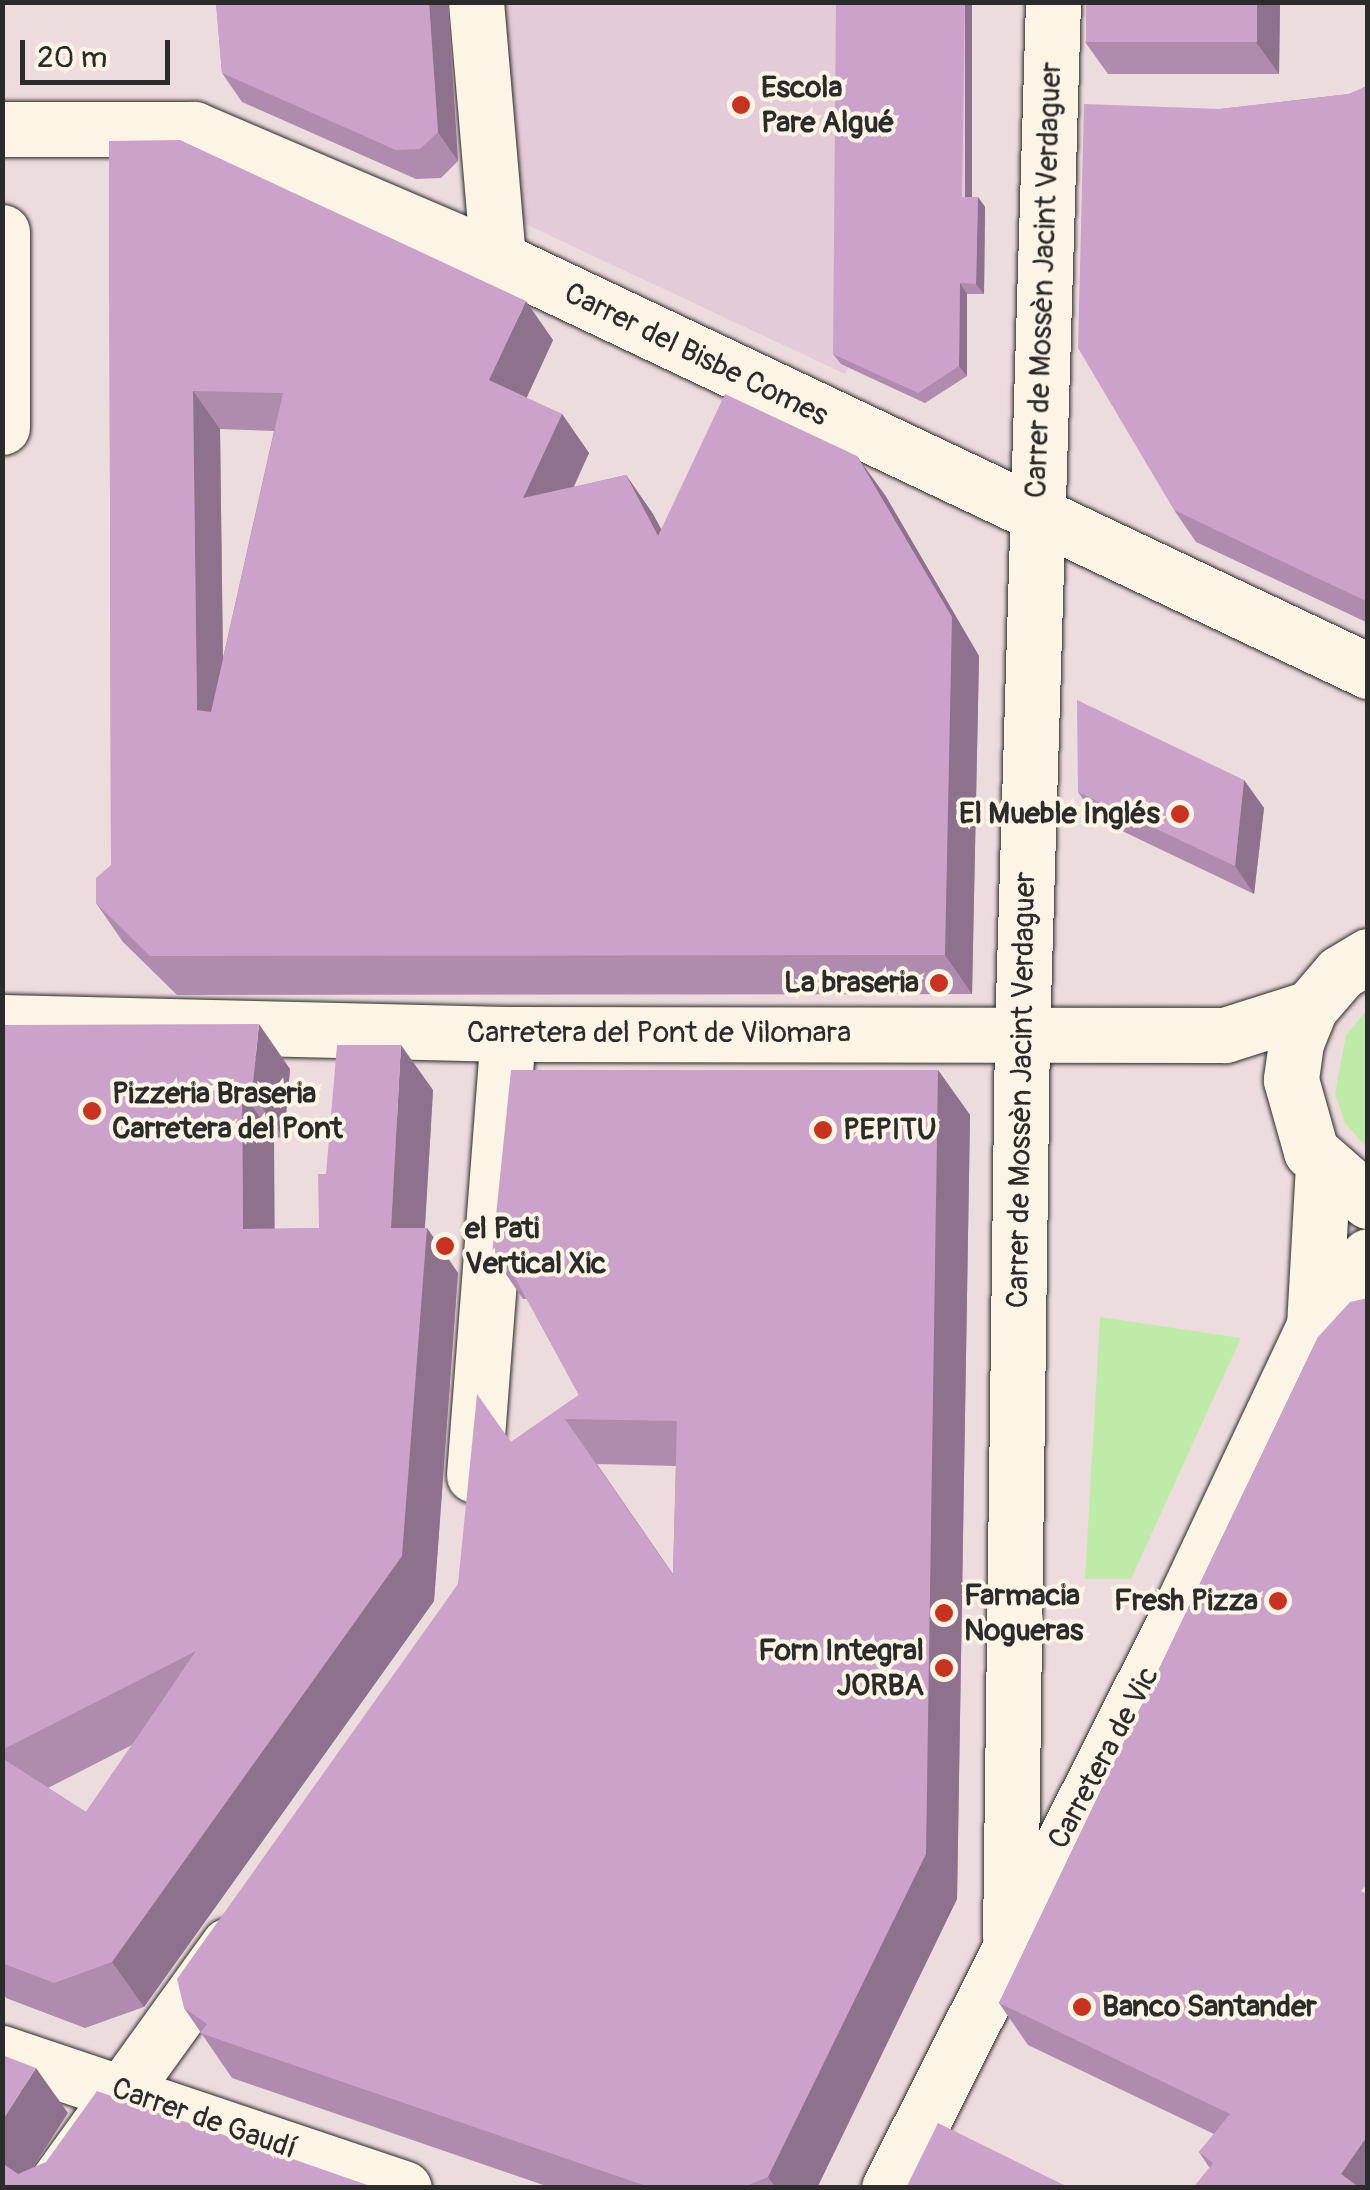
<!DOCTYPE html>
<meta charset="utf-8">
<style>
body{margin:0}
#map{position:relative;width:1370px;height:2190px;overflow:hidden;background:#eddcdd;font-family:Pangolin,sans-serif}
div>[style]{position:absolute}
.built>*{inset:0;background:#e3cbd7}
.green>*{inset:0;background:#bfeba8}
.roads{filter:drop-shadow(0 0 2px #2b2b2b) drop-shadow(0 0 2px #2b2b2b)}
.street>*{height:55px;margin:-27.5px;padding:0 27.5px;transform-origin:27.5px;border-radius:27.5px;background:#fcf5e5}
.secondary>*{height:55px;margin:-27.5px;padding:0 27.5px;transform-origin:27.5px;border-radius:27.5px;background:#fcf5e5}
.wall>*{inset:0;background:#af8cae}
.shaded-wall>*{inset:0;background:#8e728d;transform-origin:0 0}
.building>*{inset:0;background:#cba3ca;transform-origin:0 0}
.dots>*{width:28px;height:28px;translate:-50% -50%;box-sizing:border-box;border:5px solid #fcf5e5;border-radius:50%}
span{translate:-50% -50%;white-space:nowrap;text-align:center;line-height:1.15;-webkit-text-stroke:8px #fcf5e5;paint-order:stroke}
.poi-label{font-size:30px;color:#2b2b2b;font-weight:700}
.left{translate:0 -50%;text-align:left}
.right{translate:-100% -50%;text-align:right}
.street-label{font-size:30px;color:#2b2b2b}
.frame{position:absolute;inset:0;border:5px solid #2b2b2b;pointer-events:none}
.scale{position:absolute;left:20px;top:40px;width:150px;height:45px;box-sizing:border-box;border:5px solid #2b2b2b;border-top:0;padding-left:12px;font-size:30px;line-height:35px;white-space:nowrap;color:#2b2b2b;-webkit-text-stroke:8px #fcf5e5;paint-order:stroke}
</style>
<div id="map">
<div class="built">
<i style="clip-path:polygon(503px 3px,972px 3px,969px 206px,985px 207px,986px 226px,940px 226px,939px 293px,967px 294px,967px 376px,925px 403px,848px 368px,845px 374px,521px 222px)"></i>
</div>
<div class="green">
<i style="clip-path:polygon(1367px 1010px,1367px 1148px,1345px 1123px,1335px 1094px,1346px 1035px)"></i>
<i style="clip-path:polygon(1100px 1317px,1241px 1338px,1131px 1579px,1085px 1579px)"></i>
</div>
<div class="roads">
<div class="street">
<i style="left:476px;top:2px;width:258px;rotate:85.1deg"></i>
<i style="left:2px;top:129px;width:192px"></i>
<i style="left:194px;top:129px;width:331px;rotate:23.2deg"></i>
<i style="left:498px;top:259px;width:963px;rotate:25.34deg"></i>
<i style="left:474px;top:1475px;width:442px;rotate:-85.6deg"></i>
<i style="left:1010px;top:1937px;width:903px;rotate:-89.24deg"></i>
<i style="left:1022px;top:1034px;width:1032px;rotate:-88.28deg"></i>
<i style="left:2px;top:2053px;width:424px;rotate:18.6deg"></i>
<i style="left:53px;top:2188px;width:299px;rotate:-54.2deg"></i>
</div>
<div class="secondary">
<i style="left:2px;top:232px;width:195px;rotate:90deg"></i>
<i style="left:1368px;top:956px;width:33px;rotate:149deg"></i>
<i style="left:1340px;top:973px;width:46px;rotate:130.6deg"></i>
<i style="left:1310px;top:1008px;width:38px;rotate:112deg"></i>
<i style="left:1296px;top:1043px;width:37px;rotate:98deg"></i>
<i style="left:1291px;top:1080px;width:74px;rotate:74.3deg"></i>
<i style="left:1311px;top:1151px;width:76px;rotate:41.3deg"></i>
<i style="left:2px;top:1022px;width:506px;rotate:1.36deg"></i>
<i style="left:508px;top:1034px;width:717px;rotate:0.08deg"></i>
<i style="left:1225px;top:1035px;width:89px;rotate:-17.6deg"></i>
<i style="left:1314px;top:1326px;width:160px;rotate:-86.8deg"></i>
<i style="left:889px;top:2188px;width:635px;rotate:-63.23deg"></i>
<i style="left:1175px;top:1621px;width:326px;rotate:-64.8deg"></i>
<i style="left:1314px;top:1326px;width:88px;rotate:-52.4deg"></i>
</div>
</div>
<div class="wall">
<i style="clip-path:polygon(216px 2px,448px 2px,458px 161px,441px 178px,416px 179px,242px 102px,222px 73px)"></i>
<i style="clip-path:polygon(1280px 2px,1279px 74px,1108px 74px,1085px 42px)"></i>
<i style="clip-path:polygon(1368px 82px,1368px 623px,1196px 542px,1174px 510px,1220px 109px,1349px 94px,1365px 87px)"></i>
<i style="clip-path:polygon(evenodd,109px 141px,553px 340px,526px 398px,562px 414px,589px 453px,574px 487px,626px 475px,653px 514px,661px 529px,885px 495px,979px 656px,972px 994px,177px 995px,123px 942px,96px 903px,111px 865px,109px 141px,220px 429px,274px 431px,223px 658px,220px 429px)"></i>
<i style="clip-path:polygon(969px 197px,978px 197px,985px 207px,984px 294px,967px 294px,967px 376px,925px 403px,841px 364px,833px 354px)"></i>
<i style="clip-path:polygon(1244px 780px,1264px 808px,1254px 894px,1097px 819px,1078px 792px)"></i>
<i style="clip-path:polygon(evenodd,2px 1025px,290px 1069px,284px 1138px,274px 1137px,274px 1229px,319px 1228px,326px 1174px,433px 1090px,425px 1228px,427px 1228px,458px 1273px,434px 1601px,144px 2007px,85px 2028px,6px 1998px,2px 1992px,2px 1025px,132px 1745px,86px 1812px,48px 1788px,132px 1745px)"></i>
<i style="clip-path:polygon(evenodd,938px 1070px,970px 1115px,957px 1899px,817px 2188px,552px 2188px,232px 2078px,184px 2008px,458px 1584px,511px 1442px,579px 1395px,527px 1299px,523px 1299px,492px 1254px,938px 1070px,597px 1464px,676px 1466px,673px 1574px,597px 1464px)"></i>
<i style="clip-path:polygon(1318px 1337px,1368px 2188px,1209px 2167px,1199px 2152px,1214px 2134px,1028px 2045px,999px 2003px)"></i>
</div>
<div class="shaded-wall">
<i style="clip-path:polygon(429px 2px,448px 2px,458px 161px,438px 132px)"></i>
<i style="left:965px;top:2px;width:7px;height:195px"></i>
<i style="clip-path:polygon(1257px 2px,1280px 2px,1279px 74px,1256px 42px)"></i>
<i style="clip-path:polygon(978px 197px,985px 207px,984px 294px,976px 284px)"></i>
<i style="clip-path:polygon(960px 283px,967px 294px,967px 376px,959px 366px)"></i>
<i style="clip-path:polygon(526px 301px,553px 340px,517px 419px,489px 380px)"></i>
<i style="clip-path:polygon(193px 391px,220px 429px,224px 749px,197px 710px)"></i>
<i style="clip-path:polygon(562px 414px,589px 453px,550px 536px,523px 498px)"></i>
<i style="clip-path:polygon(857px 456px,885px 495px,979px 656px,972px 994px,945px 955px)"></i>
<i style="clip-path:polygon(626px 475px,653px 514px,685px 574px,658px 536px)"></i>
<i style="clip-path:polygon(1244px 780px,1264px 808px,1254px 894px,1235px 866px)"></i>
<i style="clip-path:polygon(259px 1024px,290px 1069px,284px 1138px,252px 1093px)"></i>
<i style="clip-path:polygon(401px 1045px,433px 1090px,422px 1273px,391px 1228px)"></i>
<i style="clip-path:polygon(938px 1070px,970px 1115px,957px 1899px,817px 2188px,776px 2188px,768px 2177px)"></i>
<i style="clip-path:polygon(242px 1092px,274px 1137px,275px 1274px,243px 1229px)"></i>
<i style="clip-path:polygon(427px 1228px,458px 1273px,434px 1601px,144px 2007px,112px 1962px)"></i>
<i style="clip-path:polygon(36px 2068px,68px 2113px,22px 2184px,2px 2170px,2px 2121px)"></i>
<i style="clip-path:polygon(1368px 2135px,1368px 2188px,1351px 2188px,1341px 2174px)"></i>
</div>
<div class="building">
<i style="clip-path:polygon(216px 2px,429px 2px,438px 132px,420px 149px,396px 150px,222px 73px)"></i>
<i style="clip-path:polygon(836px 2px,965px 2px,962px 197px,978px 197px,976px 284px,960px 283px,959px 366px,918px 393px,833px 354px)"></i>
<i style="left:1086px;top:2px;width:171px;height:40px"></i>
<i style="clip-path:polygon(1368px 82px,1368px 602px,1174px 510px,1078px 348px,1084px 104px,1220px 109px,1349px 94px,1365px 87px)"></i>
<i style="clip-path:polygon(evenodd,180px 140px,526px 301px,489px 380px,562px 414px,523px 498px,626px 475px,658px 536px,725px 394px,857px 456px,952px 617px,945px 955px,150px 956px,96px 903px,96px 878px,111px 865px,109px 141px,180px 140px,193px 391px,283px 393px,211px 712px,197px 710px,193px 391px)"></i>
<i style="clip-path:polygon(1077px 700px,1244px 780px,1235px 866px,1078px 792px)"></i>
<i style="clip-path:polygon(259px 1024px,252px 1093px,242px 1092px,243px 1229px,319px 1228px,318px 1174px,326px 1174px,337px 1045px,401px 1045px,391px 1228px,427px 1228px,402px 1556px,112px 1962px,54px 1983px,2px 1963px,2px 1758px,86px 1812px,196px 1651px,2px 1750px,2px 1025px)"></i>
<i style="clip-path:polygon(evenodd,511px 1070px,938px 1070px,926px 1854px,768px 2177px,741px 2188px,652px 2188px,200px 2033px,207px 2024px,184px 2008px,177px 1979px,458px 1584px,477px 1394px,511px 1442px,579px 1395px,503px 1256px,492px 1254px,511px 1070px,565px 1419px,677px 1421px,673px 1575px,565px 1419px)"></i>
<i style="clip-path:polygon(1368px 1298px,1368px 1883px,1361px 1891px,1368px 1895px,1368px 2135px,1341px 2174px,1360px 2188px,1193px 2188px,1213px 2163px,1199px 2152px,1230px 2114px,999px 2003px,1318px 1337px,1350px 1302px)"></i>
<i style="clip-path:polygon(2px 2055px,36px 2068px,2px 2121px)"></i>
<i style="clip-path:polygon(97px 2091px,376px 2188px,2px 2188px,2px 2163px,18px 2174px,46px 2162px)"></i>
<i style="clip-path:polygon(938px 2123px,1070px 2188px,906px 2188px)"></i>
</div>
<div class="dots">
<i style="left:741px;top:105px;background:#c8321e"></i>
<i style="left:1180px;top:814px;background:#c8321e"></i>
<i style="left:939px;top:983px;background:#c8321e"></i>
<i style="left:92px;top:1111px;background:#c8321e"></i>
<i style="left:823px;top:1130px;background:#c8321e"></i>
<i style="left:445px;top:1246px;background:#c8321e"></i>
<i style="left:1278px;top:1601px;background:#c8321e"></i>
<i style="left:944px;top:1613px;background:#c8321e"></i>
<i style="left:944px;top:1668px;background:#c8321e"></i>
<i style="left:1082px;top:2007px;background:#c8321e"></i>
</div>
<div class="poi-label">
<span class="left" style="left:761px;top:105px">Escola<br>Pare Algué</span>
<span class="right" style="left:1160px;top:814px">El Mueble Inglés</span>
<span class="right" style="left:919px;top:983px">La braseria</span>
<span class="left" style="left:112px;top:1111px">Pizzeria Braseria<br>Carretera del Pont</span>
<span class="left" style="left:843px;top:1130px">PEPITU</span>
<span class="left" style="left:465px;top:1246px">el Pati<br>Vertical Xic</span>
<span class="left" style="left:964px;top:1613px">Farmacia<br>Nogueras</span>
<span class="right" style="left:1258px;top:1601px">Fresh Pizza</span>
<span class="right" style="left:924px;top:1668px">Forn Integral<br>JORBA</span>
<span class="left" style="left:1102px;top:2007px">Banco Santander</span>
</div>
<div class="street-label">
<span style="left:1044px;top:280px;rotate:-88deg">Carrer de Mossèn Jacint Verdaguer</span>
<span style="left:696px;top:355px;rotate:26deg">Carrer del Bisbe Comes</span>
<span style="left:659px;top:1033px">Carretera del Pont de Vilomara</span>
<span style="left:1022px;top:1090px;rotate:-89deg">Carrer de Mossèn Jacint Verdaguer</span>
<span style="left:1104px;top:1758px;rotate:-62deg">Carretera de Vic</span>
<span style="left:204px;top:2119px;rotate:19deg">Carrer de Gaudí</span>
</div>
<div class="frame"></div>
<div class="scale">20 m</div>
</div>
